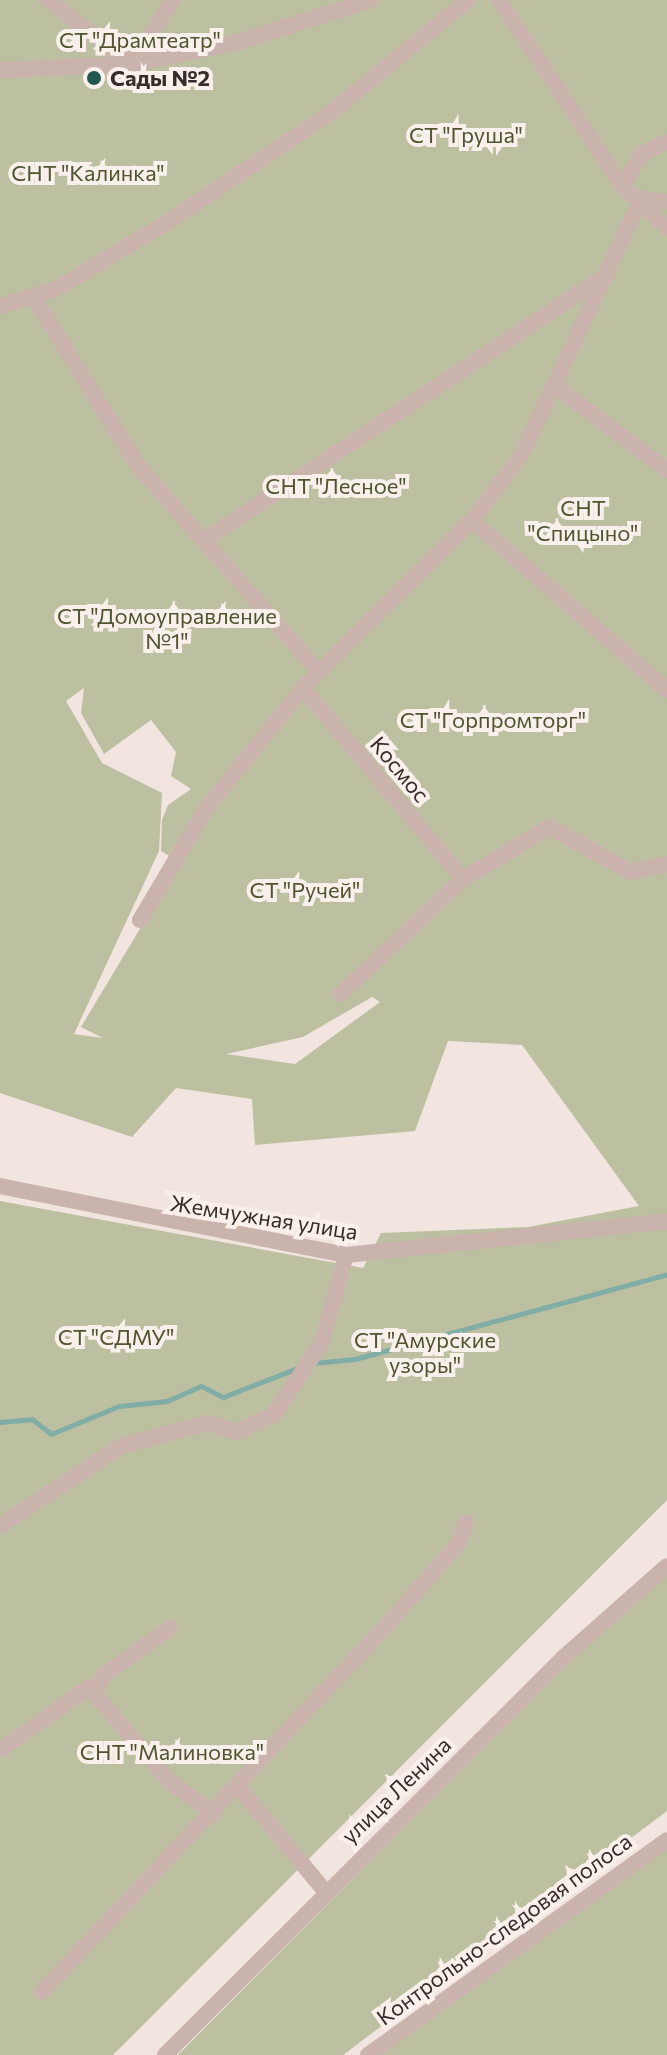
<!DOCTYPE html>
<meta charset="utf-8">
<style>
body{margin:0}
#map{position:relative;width:667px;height:2055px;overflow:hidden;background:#f2e5e0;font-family:Commissioner,sans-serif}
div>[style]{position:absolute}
.green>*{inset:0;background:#bcc0a0}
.stream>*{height:5px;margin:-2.5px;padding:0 2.5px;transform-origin:2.5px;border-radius:2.5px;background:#80ada5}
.minor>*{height:16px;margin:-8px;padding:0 8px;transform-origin:8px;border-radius:8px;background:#c9b3ac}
.dots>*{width:22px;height:22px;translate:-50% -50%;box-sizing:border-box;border:4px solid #f9f0ec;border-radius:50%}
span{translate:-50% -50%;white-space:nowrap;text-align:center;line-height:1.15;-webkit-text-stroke:8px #f9f0ec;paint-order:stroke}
.park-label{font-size:22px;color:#4f552f}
.poi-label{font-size:22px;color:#382c2a;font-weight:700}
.left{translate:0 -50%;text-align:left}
.street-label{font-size:22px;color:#382c2a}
</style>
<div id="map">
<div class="green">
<i style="clip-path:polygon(evenodd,0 0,667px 0,667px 1500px,113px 2055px,0 2055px,0 1201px,363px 1268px,381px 1233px,528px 1227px,639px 1206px,522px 1045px,448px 1041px,415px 1131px,255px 1145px,252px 1099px,176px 1088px,132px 1137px,0 1093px,0 0,84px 688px,81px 713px,104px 754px,151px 720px,176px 752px,171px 776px,191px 789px,168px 805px,162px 820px,161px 851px,180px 862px,81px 1027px,103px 1038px,74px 1034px,159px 851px,162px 793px,102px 763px,66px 701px,84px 688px,0 0,372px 997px,380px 1002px,295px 1064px,226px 1054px,303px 1037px,372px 997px)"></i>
<i style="clip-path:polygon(667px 1574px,667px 1811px,343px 2055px,178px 2055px,555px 1675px)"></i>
<i style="clip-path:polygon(667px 1833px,667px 2055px,367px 2055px)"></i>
</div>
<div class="stream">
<i style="left:314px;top:1363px;width:41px;rotate:-5.6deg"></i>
<i style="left:355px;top:1359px;width:323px;rotate:-15.2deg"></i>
<i style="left:0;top:1422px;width:32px;rotate:-5deg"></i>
<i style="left:32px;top:1419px;width:24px;rotate:38deg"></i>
<i style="left:51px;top:1434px;width:74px;rotate:-22.4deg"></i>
<i style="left:119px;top:1406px;width:48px;rotate:-5.9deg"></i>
<i style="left:167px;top:1401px;width:37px;rotate:-24deg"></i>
<i style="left:201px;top:1386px;width:25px;rotate:27deg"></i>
<i style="left:223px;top:1397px;width:83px;rotate:-21.3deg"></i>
</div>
<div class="minor">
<i style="left:48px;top:0;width:106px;rotate:37.3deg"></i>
<i style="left:132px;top:64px;width:76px;rotate:-57.4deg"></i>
<i style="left:499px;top:0;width:224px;rotate:56.5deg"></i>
<i style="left:623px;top:187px;width:60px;rotate:43deg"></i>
<i style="left:0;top:70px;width:132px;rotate:-2.6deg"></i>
<i style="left:132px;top:64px;width:105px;rotate:-11.5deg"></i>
<i style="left:235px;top:43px;width:143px;rotate:-17.5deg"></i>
<i style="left:623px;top:187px;width:36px;rotate:-62deg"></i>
<i style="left:640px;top:155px;width:30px;rotate:-27deg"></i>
<i style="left:33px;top:296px;width:201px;rotate:58.2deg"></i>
<i style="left:139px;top:467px;width:273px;rotate:48.7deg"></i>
<i style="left:0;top:306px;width:59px;rotate:-16.9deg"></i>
<i style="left:56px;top:289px;width:138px;rotate:-31deg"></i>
<i style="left:174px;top:218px;width:192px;rotate:-33.9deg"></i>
<i style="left:333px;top:111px;width:175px;rotate:-39.4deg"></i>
<i style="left:554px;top:385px;width:141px;rotate:37deg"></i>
<i style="left:472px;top:520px;width:259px;rotate:41.1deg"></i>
<i style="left:206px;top:539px;width:481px;rotate:-33.4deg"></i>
<i style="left:303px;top:688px;width:249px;rotate:50deg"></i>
<i style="left:140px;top:920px;width:129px;rotate:-59.3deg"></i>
<i style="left:206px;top:809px;width:155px;rotate:-51.3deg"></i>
<i style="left:303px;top:688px;width:238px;rotate:-44.8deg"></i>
<i style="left:472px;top:520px;width:81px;rotate:-52.6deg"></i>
<i style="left:521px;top:456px;width:284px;rotate:-65deg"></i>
<i style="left:641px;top:199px;width:26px;rotate:7deg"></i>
<i style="left:341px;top:994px;width:168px;rotate:-43.3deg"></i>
<i style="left:463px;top:879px;width:101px;rotate:-30.9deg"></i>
<i style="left:550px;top:827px;width:93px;rotate:29.1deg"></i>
<i style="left:631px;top:872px;width:37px;rotate:-13deg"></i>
<i style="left:0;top:1186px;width:353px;rotate:11.3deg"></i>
<i style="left:346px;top:1255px;width:323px;rotate:-6deg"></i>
<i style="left:0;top:1526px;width:145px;rotate:-33.5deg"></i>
<i style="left:121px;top:1446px;width:89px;rotate:-15deg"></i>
<i style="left:207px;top:1423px;width:30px;rotate:17deg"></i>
<i style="left:236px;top:1432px;width:42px;rotate:-24.1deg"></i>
<i style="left:274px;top:1415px;width:87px;rotate:-56.7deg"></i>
<i style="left:322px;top:1342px;width:90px;rotate:-74.6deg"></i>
<i style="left:170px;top:1628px;width:81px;rotate:144.5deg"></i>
<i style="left:104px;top:1675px;width:21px;rotate:115deg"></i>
<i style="left:95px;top:1694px;width:114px;rotate:49.6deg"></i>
<i style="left:169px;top:1781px;width:56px;rotate:36.3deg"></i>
<i style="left:0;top:1750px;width:108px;rotate:-35.2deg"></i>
<i style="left:88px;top:1688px;width:9px;rotate:41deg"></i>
<i style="left:238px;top:1786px;width:136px;rotate:50.4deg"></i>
<i style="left:42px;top:1992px;width:504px;rotate:-46.77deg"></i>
<i style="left:387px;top:1625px;width:108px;rotate:-48.8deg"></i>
<i style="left:458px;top:1544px;width:23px;rotate:-70deg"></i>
<i style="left:165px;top:2055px;width:564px;rotate:-44.93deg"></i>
<i style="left:564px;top:1657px;width:137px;rotate:-41.5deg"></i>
<i style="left:368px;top:2055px;width:368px;rotate:-35.7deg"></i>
</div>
<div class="dots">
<i style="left:94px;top:78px;background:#22574f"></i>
</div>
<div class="park-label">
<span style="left:140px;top:40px">СТ "Драмтеатр"</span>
<span style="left:466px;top:135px">СТ "Груша"</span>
<span style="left:88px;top:173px">СНТ "Калинка"</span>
<span style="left:336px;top:486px">СНТ "Лесное"</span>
<span style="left:583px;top:520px">СНТ<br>"Спицыно"</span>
<span style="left:167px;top:628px">СТ "Домоуправление<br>№1"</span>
<span style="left:493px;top:720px">СТ "Горпромторг"</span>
<span style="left:305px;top:890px">СТ "Ручей"</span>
<span style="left:116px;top:1337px">СТ "СДМУ"</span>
<span style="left:425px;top:1352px">СТ "Амурские<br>узоры"</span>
<span style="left:172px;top:1752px">СНТ "Малиновка"</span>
</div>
<div class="poi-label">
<span class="left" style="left:110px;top:78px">Сады №2</span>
</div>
<div class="street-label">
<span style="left:400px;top:769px;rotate:50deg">Космос</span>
<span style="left:264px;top:1217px;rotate:9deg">Жемчужная улица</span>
<span style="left:396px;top:1790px;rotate:-44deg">улица Ленина</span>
<span style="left:504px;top:1929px;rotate:-36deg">Контрольно-следовая полоса</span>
</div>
</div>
